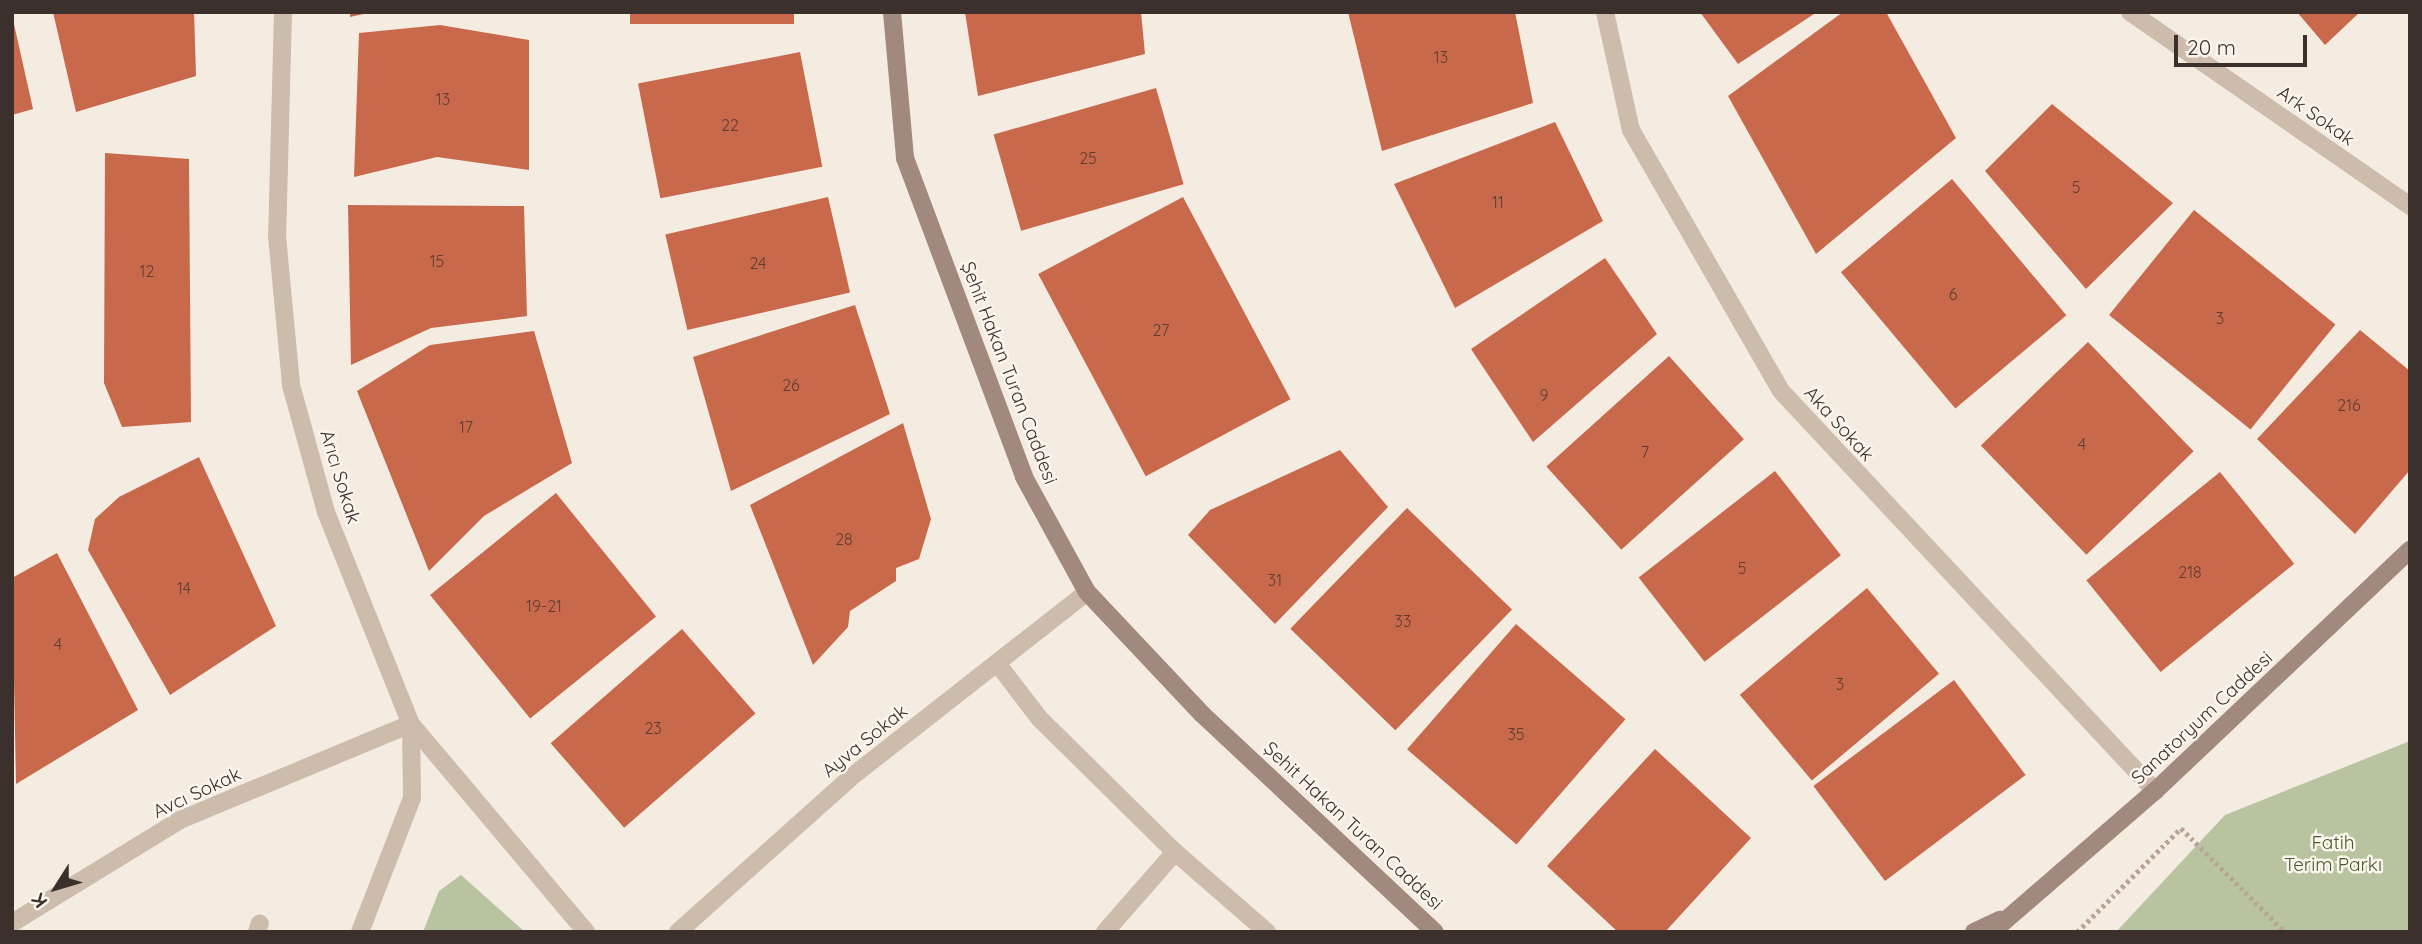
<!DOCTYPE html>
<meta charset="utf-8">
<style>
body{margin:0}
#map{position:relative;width:2422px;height:944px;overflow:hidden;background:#f4ebe1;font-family:Quicksand,sans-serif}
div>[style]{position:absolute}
.green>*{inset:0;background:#b8c4a0}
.building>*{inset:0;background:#c8694b;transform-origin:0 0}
.path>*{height:4.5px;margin-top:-2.25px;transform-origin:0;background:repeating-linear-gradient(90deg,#b9a596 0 3.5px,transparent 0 7px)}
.service>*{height:18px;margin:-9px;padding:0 9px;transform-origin:9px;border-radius:9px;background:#cdbbac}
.minor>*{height:18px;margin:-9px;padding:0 9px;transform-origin:9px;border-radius:9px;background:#cdbbac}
.secondary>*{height:18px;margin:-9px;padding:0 9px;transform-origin:9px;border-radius:9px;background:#a18a7d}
span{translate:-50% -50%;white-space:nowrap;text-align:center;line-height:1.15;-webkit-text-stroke:5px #fbf5ee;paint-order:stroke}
.number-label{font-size:16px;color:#5e3e33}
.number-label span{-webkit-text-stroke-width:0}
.street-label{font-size:19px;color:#3b302b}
.park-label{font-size:19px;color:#4a5a2e}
.frame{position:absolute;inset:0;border:14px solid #3b302b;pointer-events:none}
.north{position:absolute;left:21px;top:853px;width:70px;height:70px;-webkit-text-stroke:5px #fbf5ee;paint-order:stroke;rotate:233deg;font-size:19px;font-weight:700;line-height:28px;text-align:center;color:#3b302b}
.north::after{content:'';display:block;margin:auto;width:24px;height:32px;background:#3b302b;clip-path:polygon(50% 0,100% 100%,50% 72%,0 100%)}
.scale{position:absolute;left:2174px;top:35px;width:133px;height:32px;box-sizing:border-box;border:4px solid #3b302b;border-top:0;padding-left:9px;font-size:21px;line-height:24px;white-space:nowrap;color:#3b302b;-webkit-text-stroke:5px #fbf5ee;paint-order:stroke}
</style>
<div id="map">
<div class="green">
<i style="clip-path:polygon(2410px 741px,2410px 932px,2116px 932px,2225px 815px)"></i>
<i style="clip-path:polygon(461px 875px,525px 932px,423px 932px,439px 891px)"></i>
</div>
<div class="building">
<i style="clip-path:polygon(53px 12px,194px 12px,196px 76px,76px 112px)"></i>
<i style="clip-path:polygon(350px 12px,368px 12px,368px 13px,350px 17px)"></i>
<i style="left:630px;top:12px;width:164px;height:12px"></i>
<i style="clip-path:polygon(965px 12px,1141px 12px,1145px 54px,978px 96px)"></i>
<i style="clip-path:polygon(1348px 12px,1515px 12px,1533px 103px,1382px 151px)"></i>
<i style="clip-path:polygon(1700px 12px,1817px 12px,1738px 64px)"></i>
<i style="clip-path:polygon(1843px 12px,1886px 12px,1956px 138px,1816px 254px,1728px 96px)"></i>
<i style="clip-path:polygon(2297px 12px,2360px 12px,2325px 45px)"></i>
<i style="clip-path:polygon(12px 15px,33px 109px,12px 115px)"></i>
<i style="clip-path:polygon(440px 25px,529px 40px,529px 170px,437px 157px,354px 177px,359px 33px)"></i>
<i style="left:800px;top:52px;width:117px;height:165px;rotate:79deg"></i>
<i style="left:1156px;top:88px;width:100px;height:169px;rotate:74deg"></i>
<i style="clip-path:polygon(2052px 104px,2173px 203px,2086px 289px,1985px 171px)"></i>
<i style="clip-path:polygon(1555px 122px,1603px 221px,1455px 308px,1394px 184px)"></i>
<i style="clip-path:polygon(105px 153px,189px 159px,191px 422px,122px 427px,104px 383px)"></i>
<i style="left:1952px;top:179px;width:178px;height:145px;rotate:50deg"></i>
<i style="left:828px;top:197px;width:98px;height:167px;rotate:77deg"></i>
<i style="left:1183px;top:197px;width:229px;height:164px;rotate:62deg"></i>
<i style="clip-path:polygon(348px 205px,524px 206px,527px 316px,431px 328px,351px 365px)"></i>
<i style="left:2194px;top:210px;width:182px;height:135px;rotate:39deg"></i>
<i style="clip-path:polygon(1605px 258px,1657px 334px,1533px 442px,1471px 349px)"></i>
<i style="clip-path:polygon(855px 305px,890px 414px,731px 491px,693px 357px)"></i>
<i style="clip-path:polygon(2360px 330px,2410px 371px,2410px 470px,2355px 534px,2257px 439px)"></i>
<i style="clip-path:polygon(534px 331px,572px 463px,484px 516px,429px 571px,357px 391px,430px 345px)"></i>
<i style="left:2088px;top:342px;width:152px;height:149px;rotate:46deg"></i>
<i style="left:1669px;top:356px;width:112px;height:165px;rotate:48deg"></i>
<i style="clip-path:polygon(903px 423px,931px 519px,919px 559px,896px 568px,896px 581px,850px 611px,848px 627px,813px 665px,750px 505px)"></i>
<i style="clip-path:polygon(1340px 450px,1388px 507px,1275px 624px,1188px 535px,1210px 510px)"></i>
<i style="clip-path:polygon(199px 457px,276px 626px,170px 695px,88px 550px,95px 519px,119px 497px)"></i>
<i style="left:1775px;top:471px;width:107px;height:173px;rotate:52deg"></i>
<i style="left:2220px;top:472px;width:118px;height:172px;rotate:51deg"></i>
<i style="left:556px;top:493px;width:159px;height:162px;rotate:51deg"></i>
<i style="left:1407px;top:508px;width:146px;height:168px;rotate:44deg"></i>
<i style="clip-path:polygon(57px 553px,138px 710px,16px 784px,12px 578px)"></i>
<i style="left:1867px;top:588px;width:112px;height:166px;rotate:50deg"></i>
<i style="left:1516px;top:624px;width:145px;height:166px;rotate:41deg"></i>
<i style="left:682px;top:629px;width:112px;height:174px;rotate:49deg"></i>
<i style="left:1954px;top:680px;width:119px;height:176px;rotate:53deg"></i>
<i style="clip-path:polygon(1655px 749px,1751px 838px,1665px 932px,1618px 932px,1547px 866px)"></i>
</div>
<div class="path">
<i style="left:2077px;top:932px;width:147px;rotate:-45deg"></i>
<i style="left:2181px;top:828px;width:147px;rotate:45deg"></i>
</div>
<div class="service">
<i style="left:997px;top:663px;width:69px;rotate:52.6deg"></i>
<i style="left:1039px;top:718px;width:191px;rotate:44.6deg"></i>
<i style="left:1175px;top:852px;width:122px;rotate:41deg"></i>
<i style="left:257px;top:932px;width:9px;rotate:-72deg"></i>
<i style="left:1105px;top:932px;width:106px;rotate:-48.8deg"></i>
</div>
<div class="minor">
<i style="left:283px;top:12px;width:224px;rotate:91.5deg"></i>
<i style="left:277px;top:236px;width:150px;rotate:84.6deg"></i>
<i style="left:291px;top:385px;width:132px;rotate:74.6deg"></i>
<i style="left:326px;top:512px;width:228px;rotate:68.2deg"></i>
<i style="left:411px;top:724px;width:74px;rotate:89.2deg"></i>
<i style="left:412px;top:798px;width:144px;rotate:111.2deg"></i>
<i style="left:1605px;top:12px;width:121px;rotate:77.6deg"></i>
<i style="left:1631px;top:130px;width:301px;rotate:60.1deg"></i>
<i style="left:1781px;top:391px;width:548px;rotate:46.92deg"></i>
<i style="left:2130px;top:12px;width:341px;rotate:34.7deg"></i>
<i style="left:12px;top:923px;width:197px;rotate:-31.5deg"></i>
<i style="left:180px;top:820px;width:250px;rotate:-22.6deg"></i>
<i style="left:411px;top:724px;width:272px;rotate:49.9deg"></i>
<i style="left:678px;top:932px;width:231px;rotate:-41.8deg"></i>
<i style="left:850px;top:778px;width:301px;rotate:-38.1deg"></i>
</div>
<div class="secondary">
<i style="left:892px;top:12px;width:147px;rotate:84.9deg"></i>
<i style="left:905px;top:158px;width:340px;rotate:69.5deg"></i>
<i style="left:1024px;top:477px;width:131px;rotate:61.3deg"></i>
<i style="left:1087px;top:592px;width:168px;rotate:46.7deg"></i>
<i style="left:1202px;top:714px;width:319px;rotate:43.1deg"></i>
<i style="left:1974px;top:932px;width:29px;rotate:-25deg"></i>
<i style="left:1992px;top:932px;width:216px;rotate:-40.9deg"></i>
<i style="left:2155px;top:791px;width:351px;rotate:-43.4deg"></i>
</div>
<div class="number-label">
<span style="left:1441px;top:57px">13</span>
<span style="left:443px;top:99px">13</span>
<span style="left:730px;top:125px">22</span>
<span style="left:1088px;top:158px">25</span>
<span style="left:2076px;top:187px">5</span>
<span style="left:1498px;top:202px">11</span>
<span style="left:437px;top:261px">15</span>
<span style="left:758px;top:263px">24</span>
<span style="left:147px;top:271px">12</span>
<span style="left:1953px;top:294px">6</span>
<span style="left:2220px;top:318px">3</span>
<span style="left:1161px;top:330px">27</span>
<span style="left:791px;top:385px">26</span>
<span style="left:1544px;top:395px">9</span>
<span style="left:2349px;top:405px">216</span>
<span style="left:466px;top:427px">17</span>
<span style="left:2082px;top:444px">4</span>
<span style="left:1645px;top:452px">7</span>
<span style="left:844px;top:539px">28</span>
<span style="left:1742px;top:568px">5</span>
<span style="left:2190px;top:572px">218</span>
<span style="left:1275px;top:580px">31</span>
<span style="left:184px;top:588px">14</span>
<span style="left:544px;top:606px">19-21</span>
<span style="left:1403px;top:621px">33</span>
<span style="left:58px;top:644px">4</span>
<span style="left:1840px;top:684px">3</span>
<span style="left:653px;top:728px">23</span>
<span style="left:1516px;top:734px">35</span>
</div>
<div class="street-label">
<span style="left:2316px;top:116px;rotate:35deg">Ark Sokak</span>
<span style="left:1009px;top:373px;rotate:69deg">Şehit Hakan Turan Caddesi</span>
<span style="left:1839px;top:424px;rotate:48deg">Aka Sokak</span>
<span style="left:340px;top:477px;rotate:73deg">Arıcı Sokak</span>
<span style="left:2202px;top:718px;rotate:-43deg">Sanatoryum Caddesi</span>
<span style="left:865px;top:741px;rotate:-39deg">Ayva Sokak</span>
<span style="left:197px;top:793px;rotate:-25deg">Avcı Sokak</span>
<span style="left:1353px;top:826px;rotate:43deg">Şehit Hakan Turan Caddesi</span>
</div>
<div class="park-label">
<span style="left:2333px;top:854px">Fatih<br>Terim Parkı</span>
</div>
<div class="frame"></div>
<div class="north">K</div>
<div class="scale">20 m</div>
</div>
